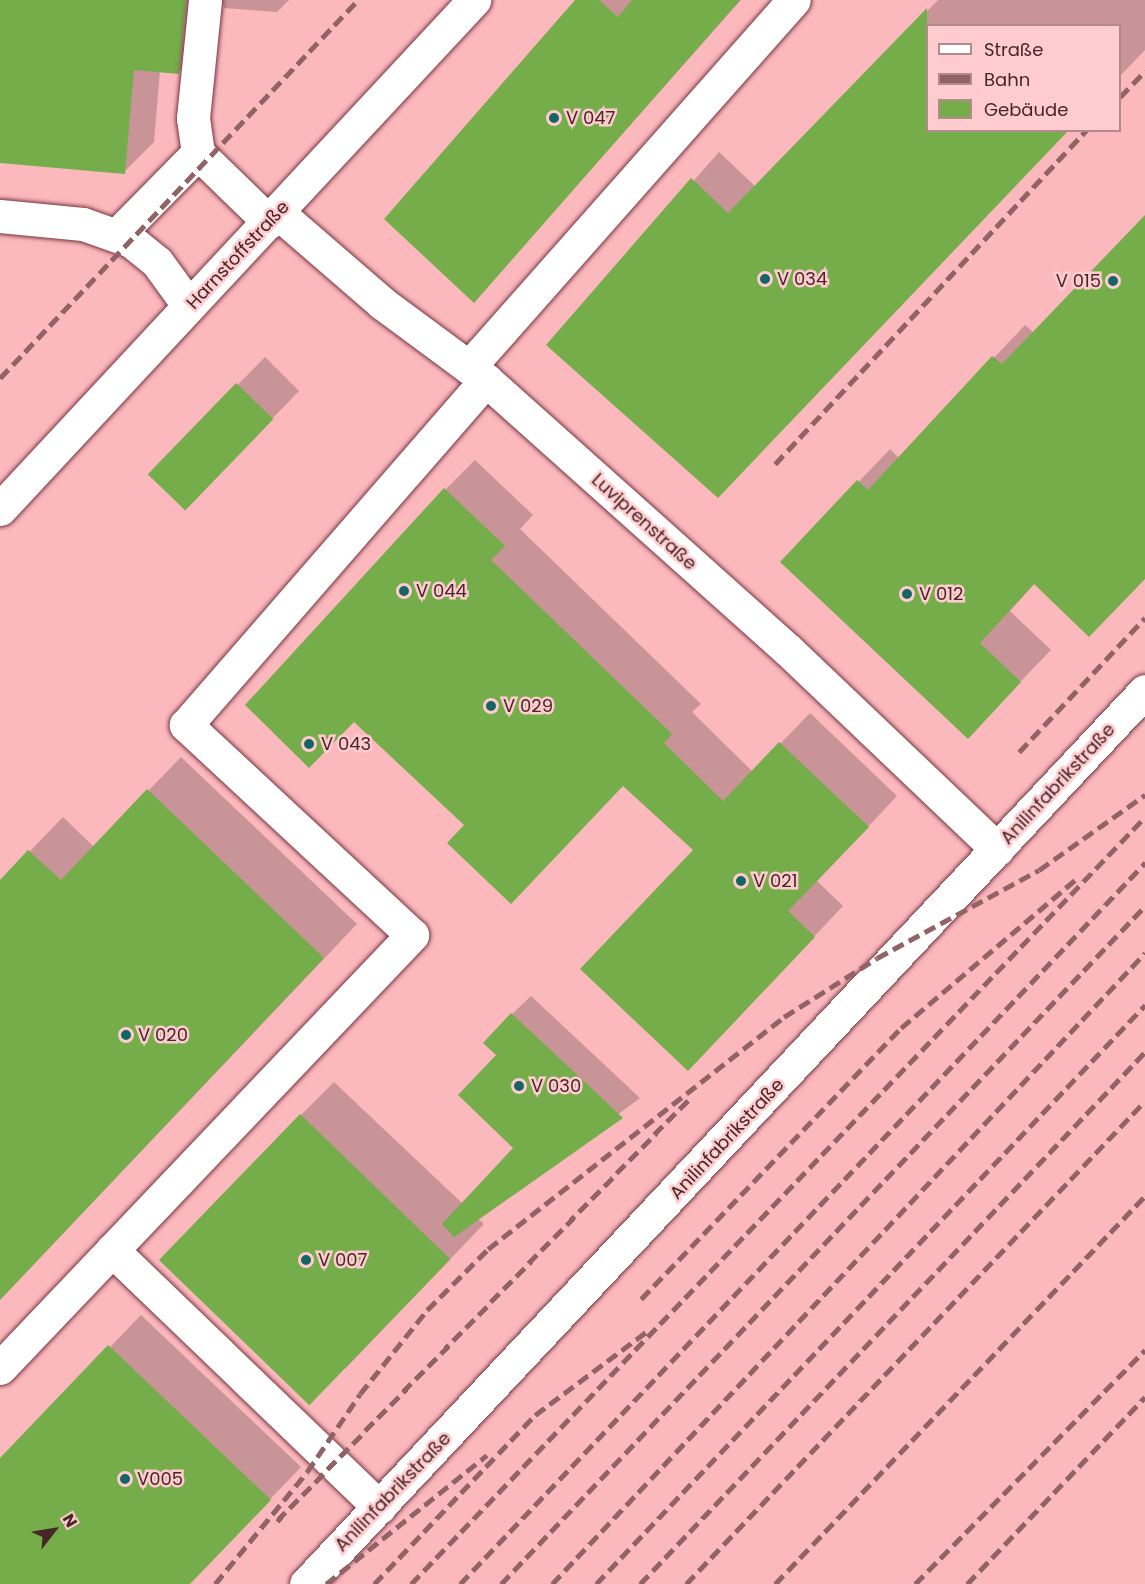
<!DOCTYPE html>
<meta charset="utf-8">
<style>
body{margin:0}
#map{position:relative;width:1145px;height:1584px;overflow:hidden;background:#fbb9be;font-family:Poppins,sans-serif}
div>[style]{position:absolute}
.shadow>*{inset:0;background:#0003}
.building>*{inset:0;background:#74ad49;transform-origin:0 0}
.roads{filter:drop-shadow(0 0 2px #7a353f) drop-shadow(0 0 2px #7a353f)}
.minor>*{height:33px;margin:-16.5px;padding:0 16.5px;transform-origin:16.5px;border-radius:16.5px;background:#fff}
.rail>*{height:4.5px;margin-top:-2.25px;transform-origin:0;background:repeating-linear-gradient(90deg,#916367 0 12px,transparent 0 18px)}
.dots>*{width:16px;height:16px;translate:-50% -50%;box-sizing:border-box;border:3px solid #fecbce;border-radius:50%}
span{translate:-50% -50%;white-space:nowrap;text-align:center;line-height:1.15;-webkit-text-stroke:5px #fecbce;paint-order:stroke}
.poi-label{font-size:18px;color:#462629}
.left{translate:0 -50%;text-align:left}
.right{translate:-100% -50%;text-align:right}
.street-label{font-size:18px;color:#462629}
.legend{position:absolute;left:926px;top:24px;width:195px;height:108px;box-sizing:border-box;background:#fecbce;border:2px solid #b4898c;margin:0;padding:8px 10px;list-style:none;font-size:18px;color:#462629}
.legend li{display:flex;align-items:center;gap:12px;height:30px}
.legend b{width:30px;border:2px solid #b4898c}
.north{position:absolute;left:24px;top:1500px;width:60px;height:60px;-webkit-text-stroke:4px #fecbce;paint-order:stroke;rotate:59deg;font-size:16px;font-weight:700;line-height:24px;text-align:center;color:#462629}
.north::after{content:'';display:block;margin:auto;width:21px;height:27px;background:#462629;clip-path:polygon(50% 0,100% 100%,50% 72%,0 100%)}
</style>
<div id="map">
<div class="shadow">
<i style="clip-path:polygon(0 0,213px 0,208px 42px,178px 72px,160px 71px,154px 142px,124px 172px,0 162px)"></i>
<i style="clip-path:polygon(222px 0,289px 0,277px 12px,224px 8px)"></i>
<i style="clip-path:polygon(577px 0,741px 0,474px 301px)"></i>
<i style="clip-path:polygon(938px 0,1145px 0,1145px 50px,1120px 76px,1120px 26px,928px 26px,928px 130px,548px 345px,719px 152px,756px 187px)"></i>
<i style="clip-path:polygon(1145px 217px,1145px 579px,1035px 583px,1010px 611px,1051px 650px,968px 736px,782px 562px,890px 449px,899px 458px,1025px 325px,1034px 333px)"></i>
<i style="clip-path:polygon(265px 357px,299px 391px,212px 481px,150px 474px)"></i>
<i style="clip-path:polygon(475px 460px,533px 515px,520px 529px,701px 704px,692px 712px,753px 772px,810px 713px,897px 796px,817px 881px,843px 906px,717px 1039px,695px 850px,624px 784px,467px 825px,445px 490px)"></i>
<i style="clip-path:polygon(181px 757px,357px 924px,0 1300px,0 882px,63px 817px,94px 847px)"></i>
<i style="clip-path:polygon(531px 996px,640px 1098px,478px 1219px,484px 1224px,345px 1369px,301px 1115px,334px 1082px,463px 1204px,515px 1148px,498px 1055px,512px 1014px)"></i>
<i style="clip-path:polygon(141px 1315px,301px 1467px,189px 1584px,0 1584px,0 1461px)"></i>
</div>
<div class="building">
<i style="clip-path:polygon(0 0,186px 0,179px 74px,134px 70px,125px 174px,0 163px)"></i>
<i style="clip-path:polygon(575px 0,599px 0,618px 17px,632px 0,740px 0,474px 303px,384px 219px)"></i>
<i style="clip-path:polygon(927px 8px,927px 130px,1069px 130px,718px 498px,546px 345px,691px 178px,728px 213px)"></i>
<i style="clip-path:polygon(1145px 215px,1145px 579px,1089px 637px,1034px 584px,980px 643px,1021px 682px,968px 739px,780px 562px,857px 480px,868px 490px,992px 356px,1002px 364px)"></i>
<i style="left:236px;top:383px;width:52px;height:127px;rotate:44deg"></i>
<i style="clip-path:polygon(444px 488px,505px 546px,491px 560px,672px 734px,664px 743px,723px 801px,779px 742px,869px 827px,788px 911px,815px 937px,688px 1071px,580px 969px,693px 850px,623px 786px,511px 904px,447px 843px,464px 825px,354px 722px,309px 768px,245px 705px)"></i>
<i style="clip-path:polygon(147px 789px,324px 958px,0 1300px,0 880px,28px 850px,61px 880px)"></i>
<i style="clip-path:polygon(511px 1013px,623px 1118px,454px 1237px,442px 1224px,513px 1148px,458px 1095px,496px 1055px,483px 1043px)"></i>
<i style="left:300px;top:1114px;width:209px;height:203px;rotate:44deg"></i>
<i style="clip-path:polygon(108px 1345px,271px 1500px,190px 1584px,0 1584px,0 1458px)"></i>
</div>
<div class="roads">
<div class="minor">
<i style="left:205px;top:0;width:119px;rotate:95.8deg"></i>
<i style="left:193px;top:118px;width:35px;rotate:82deg"></i>
<i style="left:198px;top:153px;width:99px;rotate:44.2deg"></i>
<i style="left:277px;top:212px;width:139px;rotate:40.9deg"></i>
<i style="left:382px;top:303px;width:129px;rotate:36.5deg"></i>
<i style="left:486px;top:380px;width:405px;rotate:41.8deg"></i>
<i style="left:788px;top:650px;width:289px;rotate:43.6deg"></i>
<i style="left:0;top:216px;width:83px;rotate:5.5deg"></i>
<i style="left:83px;top:224px;width:51px;rotate:19.5deg"></i>
<i style="left:131px;top:241px;width:33px;rotate:39deg"></i>
<i style="left:157px;top:262px;width:54px;rotate:54deg"></i>
<i style="left:117px;top:235px;width:115px;rotate:-45.4deg"></i>
<i style="left:469px;top:367px;width:490px;rotate:-48.5deg"></i>
<i style="left:0;top:509px;width:696px;rotate:-47.04deg"></i>
<i style="left:112px;top:1250px;width:371px;rotate:43.9deg"></i>
<i style="left:0;top:1368px;width:598px;rotate:-46.42deg"></i>
<i style="left:412px;top:935px;width:309px;rotate:-137.1deg"></i>
<i style="left:186px;top:725px;width:457px;rotate:-49deg"></i>
<i style="left:306px;top:1584px;width:1225px;rotate:-46.79deg"></i>
</div>
</div>
<div class="rail">
<i style="left:1120px;top:97px;width:36px;rotate:-46deg"></i>
<i style="left:0;top:378px;width:521px;rotate:-46.56deg"></i>
<i style="left:775px;top:464px;width:457px;rotate:-47deg"></i>
<i style="left:1019px;top:752px;width:184px;rotate:-46.8deg"></i>
<i style="left:641px;top:1299px;width:376px;rotate:-46.2deg"></i>
<i style="left:901px;top:1028px;width:231px;rotate:-40.4deg"></i>
<i style="left:277px;top:1521px;width:594px;rotate:-45.68deg"></i>
<i style="left:215px;top:1584px;width:145px;rotate:-50.6deg"></i>
<i style="left:307px;top:1472px;width:94px;rotate:-55.8deg"></i>
<i style="left:360px;top:1394px;width:107px;rotate:-51.4deg"></i>
<i style="left:427px;top:1310px;width:86px;rotate:-45deg"></i>
<i style="left:488px;top:1249px;width:376px;rotate:-38.1deg"></i>
<i style="left:784px;top:1017px;width:110px;rotate:-32.4deg"></i>
<i style="left:877px;top:958px;width:184px;rotate:-28.5deg"></i>
<i style="left:1039px;top:870px;width:130px;rotate:-35.3deg"></i>
<i style="left:326px;top:1584px;width:206px;rotate:-38.7deg"></i>
<i style="left:374px;top:1584px;width:233px;rotate:-46.4deg"></i>
<i style="left:535px;top:1415px;width:139px;rotate:-36.8deg"></i>
<i style="left:411px;top:1584px;width:1062px;rotate:-46.26deg"></i>
<i style="left:460px;top:1584px;width:995px;rotate:-46.47deg"></i>
<i style="left:501px;top:1584px;width:935px;rotate:-46.47deg"></i>
<i style="left:552px;top:1584px;width:866px;rotate:-46.78deg"></i>
<i style="left:596px;top:1584px;width:798px;rotate:-46.52deg"></i>
<i style="left:640px;top:1584px;width:734px;rotate:-46.49deg"></i>
<i style="left:686px;top:1584px;width:666px;rotate:-46.46deg"></i>
<i style="left:775px;top:1584px;width:536px;rotate:-46.36deg"></i>
<i style="left:915px;top:1584px;width:328px;rotate:-45.5deg"></i>
<i style="left:967px;top:1584px;width:258px;rotate:-46.4deg"></i>
</div>
<div class="dots">
<i style="left:554px;top:118px;background:#166564"></i>
<i style="left:765px;top:279px;background:#166564"></i>
<i style="left:1113px;top:281px;background:#166564"></i>
<i style="left:404px;top:591px;background:#166564"></i>
<i style="left:907px;top:594px;background:#166564"></i>
<i style="left:491px;top:706px;background:#166564"></i>
<i style="left:309px;top:744px;background:#166564"></i>
<i style="left:741px;top:881px;background:#166564"></i>
<i style="left:126px;top:1035px;background:#166564"></i>
<i style="left:519px;top:1086px;background:#166564"></i>
<i style="left:306px;top:1260px;background:#166564"></i>
<i style="left:125px;top:1479px;background:#166564"></i>
</div>
<div class="poi-label">
<span class="left" style="left:566px;top:118px">V 047</span>
<span class="left" style="left:777px;top:279px">V 034</span>
<span class="right" style="left:1101px;top:281px">V 015</span>
<span class="left" style="left:416px;top:591px">V 044</span>
<span class="left" style="left:919px;top:594px">V 012</span>
<span class="left" style="left:503px;top:706px">V 029</span>
<span class="left" style="left:321px;top:744px">V 043</span>
<span class="left" style="left:753px;top:881px">V 021</span>
<span class="left" style="left:138px;top:1035px">V 020</span>
<span class="left" style="left:531px;top:1086px">V 030</span>
<span class="left" style="left:318px;top:1260px">V 007</span>
<span class="left" style="left:137px;top:1479px">V005</span>
</div>
<div class="street-label">
<span style="left:238px;top:255px;rotate:-47deg">Harnstoffstraße</span>
<span style="left:644px;top:522px;rotate:42deg">Luviprenstraße</span>
<span style="left:1058px;top:784px;rotate:-47deg">Anilinfabrikstraße</span>
<span style="left:727px;top:1139px;rotate:-47deg">Anilinfabrikstraße</span>
<span style="left:393px;top:1492px;rotate:-46deg">Anilinfabrikstraße</span>
</div>
<ul class="legend">
<li><b style="height:8px;background:#fff"></b>Straße</li>
<li><b style="height:8px;background:#916367"></b>Bahn</li>
<li><b style="height:16px;background:#74ad49"></b>Gebäude</li>
</ul>
<div class="north">N</div>
</div>
